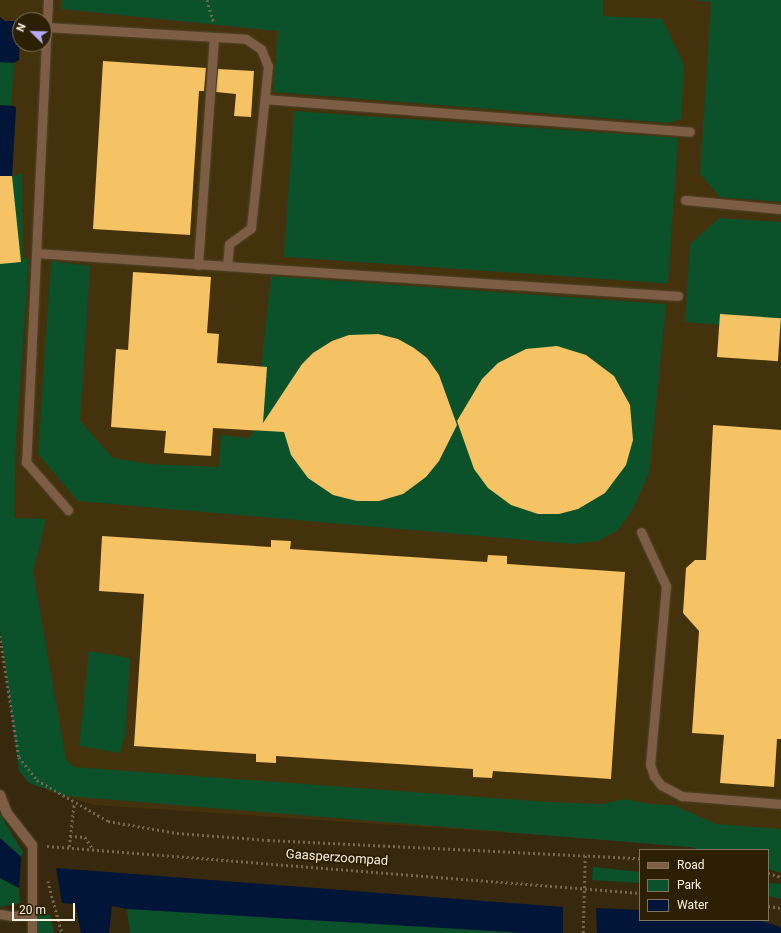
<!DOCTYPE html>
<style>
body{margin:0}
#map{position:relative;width:781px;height:933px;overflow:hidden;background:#37290d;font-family:Roboto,sans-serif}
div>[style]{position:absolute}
.built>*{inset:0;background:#44320d}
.green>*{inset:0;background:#0b522a;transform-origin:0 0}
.water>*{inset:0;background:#001537}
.building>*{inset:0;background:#f5c364;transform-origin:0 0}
.path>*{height:2.5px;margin-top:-1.25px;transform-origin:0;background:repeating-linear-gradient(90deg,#74674f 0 2px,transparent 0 5px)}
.roads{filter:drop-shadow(0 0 1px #52452b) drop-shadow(0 0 1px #52452b)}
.lane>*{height:9px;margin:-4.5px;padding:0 4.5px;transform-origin:4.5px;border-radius:4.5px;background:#7d5e44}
.street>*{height:10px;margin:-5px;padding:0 5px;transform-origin:5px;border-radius:5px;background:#7d5e44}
span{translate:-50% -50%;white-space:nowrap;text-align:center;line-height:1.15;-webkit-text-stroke:4px #2d1f03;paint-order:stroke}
.street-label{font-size:13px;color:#fbf2e2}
.legend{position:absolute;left:639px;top:849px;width:130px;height:72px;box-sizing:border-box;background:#2d1f03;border:1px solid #7f735c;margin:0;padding:5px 7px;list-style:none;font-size:12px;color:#fbf2e2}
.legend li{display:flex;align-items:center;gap:8px;height:20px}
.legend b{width:20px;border:1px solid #7f735c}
.north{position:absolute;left:12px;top:12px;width:40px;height:40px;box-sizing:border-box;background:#2d1f03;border:1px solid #7f735c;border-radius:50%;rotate:293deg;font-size:11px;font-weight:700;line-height:16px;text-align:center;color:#fbf2e2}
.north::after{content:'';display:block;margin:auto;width:14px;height:18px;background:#b6abf8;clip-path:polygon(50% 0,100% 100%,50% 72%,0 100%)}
.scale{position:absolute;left:12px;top:903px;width:63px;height:18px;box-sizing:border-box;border:2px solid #fbf2e2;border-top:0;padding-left:5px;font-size:12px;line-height:14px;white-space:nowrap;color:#fbf2e2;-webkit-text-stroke:3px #2d1f03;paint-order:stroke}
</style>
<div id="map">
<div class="built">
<i style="clip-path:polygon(evenodd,0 0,781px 0,781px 851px,95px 805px,47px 791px,0 563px,0 0,20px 20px,44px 20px,44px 44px,20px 44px,20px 20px)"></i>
</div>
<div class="green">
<i style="clip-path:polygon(62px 0,603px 0,603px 16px,662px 19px,684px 65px,681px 119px,669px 123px,273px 92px,278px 31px,61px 9px)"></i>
<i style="clip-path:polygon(695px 0,781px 0,781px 202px,720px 197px,700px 174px,711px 2px)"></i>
<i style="left:0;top:62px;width:14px;height:43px;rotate:4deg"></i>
<i style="left:294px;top:111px;width:385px;height:146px;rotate:4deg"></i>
<i style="clip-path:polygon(22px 173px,23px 258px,29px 259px,16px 439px,14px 518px,46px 519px,33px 572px,66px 760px,74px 767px,548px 802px,603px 804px,624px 799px,650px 804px,673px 805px,716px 824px,781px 829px,781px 873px,768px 869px,768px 850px,701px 850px,690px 847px,66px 796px,29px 783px,19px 771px,0 630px,0 181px)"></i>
<i style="clip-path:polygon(719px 218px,781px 222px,781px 330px,685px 322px,690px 244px)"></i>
<i style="clip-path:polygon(51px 261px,90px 266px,80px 421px,113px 458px,149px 464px,219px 467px,221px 435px,248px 438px,254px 432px,271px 276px,666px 304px,649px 473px,633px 509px,618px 530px,598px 541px,573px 544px,78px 501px,38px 454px)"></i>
<i style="clip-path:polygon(89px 651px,130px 658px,125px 735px,120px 753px,79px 746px)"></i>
<i style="clip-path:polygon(0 814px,23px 852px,21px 857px,0 838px)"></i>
<i style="clip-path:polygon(593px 867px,640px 872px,640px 883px,592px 880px)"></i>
<i style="clip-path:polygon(0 878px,19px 888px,20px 903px,0 907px)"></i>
<i style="clip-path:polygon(768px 883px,781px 884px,781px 899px,768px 896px)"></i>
<i style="clip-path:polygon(143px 908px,526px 933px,130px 933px,127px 909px)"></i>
<i style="clip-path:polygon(37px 911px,50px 915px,54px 933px,37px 933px)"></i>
</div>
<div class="water">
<i style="clip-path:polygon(0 17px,5px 21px,20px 21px,19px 60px,14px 63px,0 62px)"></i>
<i style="clip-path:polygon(0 105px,14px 106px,16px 108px,12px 178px,0 181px)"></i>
<i style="clip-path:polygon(0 838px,21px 857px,19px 888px,0 878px)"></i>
<i style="clip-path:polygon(56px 868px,563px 907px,563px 933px,526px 933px,127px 909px,112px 906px,109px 933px,81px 933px,75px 904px,62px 903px)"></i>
<i style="clip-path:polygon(596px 908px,640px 910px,640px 920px,758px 920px,781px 927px,781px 933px,597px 933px)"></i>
</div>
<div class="building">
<i style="clip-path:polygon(103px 61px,206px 68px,204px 91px,199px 91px,190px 235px,93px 229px)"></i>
<i style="clip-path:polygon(218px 69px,254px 71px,251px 117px,234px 116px,236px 94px,216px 92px)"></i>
<i style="clip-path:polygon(0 176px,12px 176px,21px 262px,0 264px)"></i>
<i style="clip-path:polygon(133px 272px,211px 277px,207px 333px,219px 334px,217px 363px,267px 367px,263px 423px,302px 364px,313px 353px,332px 341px,349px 335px,378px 334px,398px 339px,414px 348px,427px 358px,439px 375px,457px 425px,439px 461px,426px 477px,403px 494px,379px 501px,357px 501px,333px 495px,308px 478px,291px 455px,284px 432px,213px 428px,211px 456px,164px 453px,166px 431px,111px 427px,116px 349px,128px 350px)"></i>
<i style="left:720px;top:314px;width:61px;height:43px;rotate:4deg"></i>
<i style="clip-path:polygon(557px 346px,586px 355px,614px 376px,630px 405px,633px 440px,626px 465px,605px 493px,578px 509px,559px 514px,538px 514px,511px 505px,488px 488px,474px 469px,457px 421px,482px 379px,498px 363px,526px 349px)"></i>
<i style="clip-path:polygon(713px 425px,781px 430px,781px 739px,777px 739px,774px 787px,720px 783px,724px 735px,692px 733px,699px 631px,683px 613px,686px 568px,695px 560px,706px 560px)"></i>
<i style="clip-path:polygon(102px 536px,271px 547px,271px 540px,291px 541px,290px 549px,487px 562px,488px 555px,507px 556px,507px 564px,625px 572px,611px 779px,493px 771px,492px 778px,473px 777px,473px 769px,276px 756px,276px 763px,256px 762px,256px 754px,134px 746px,144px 594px,99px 591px)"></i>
</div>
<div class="path">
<i style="left:207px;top:0;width:24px;rotate:73deg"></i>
<i style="left:0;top:636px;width:122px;rotate:81.1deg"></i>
<i style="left:19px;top:757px;width:29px;rotate:52deg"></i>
<i style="left:37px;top:780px;width:82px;rotate:30deg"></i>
<i style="left:108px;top:821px;width:70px;rotate:9.9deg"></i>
<i style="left:177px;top:833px;width:91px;rotate:4.4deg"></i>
<i style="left:268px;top:840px;width:372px;rotate:2.8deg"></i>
<i style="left:70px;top:836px;width:15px;rotate:4deg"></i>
<i style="left:85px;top:837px;width:14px;rotate:56deg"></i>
<i style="left:47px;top:846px;width:595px;rotate:4.53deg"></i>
<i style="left:69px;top:847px;width:44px;rotate:-83.5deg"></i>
<i style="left:768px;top:873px;width:14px;rotate:17deg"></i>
<i style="left:48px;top:881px;width:54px;rotate:74.9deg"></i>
<i style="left:768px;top:906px;width:13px;rotate:9deg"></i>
<i style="left:583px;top:933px;width:79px;rotate:-88.5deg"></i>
</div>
<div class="roads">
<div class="lane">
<i style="left:48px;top:0;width:463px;rotate:92.7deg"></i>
<i style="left:26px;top:462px;width:64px;rotate:48.8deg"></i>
<i style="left:46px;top:27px;width:200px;rotate:3.4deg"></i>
<i style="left:246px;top:39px;width:18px;rotate:34deg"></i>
<i style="left:261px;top:49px;width:18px;rotate:68deg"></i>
<i style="left:268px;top:66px;width:163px;rotate:96deg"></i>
<i style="left:251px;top:228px;width:27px;rotate:144deg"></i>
<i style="left:229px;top:244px;width:22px;rotate:95deg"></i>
<i style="left:227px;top:266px;width:452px;rotate:3.8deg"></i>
<i style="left:265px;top:99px;width:426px;rotate:4.4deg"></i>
<i style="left:685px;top:200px;width:96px;rotate:5.4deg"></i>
<i style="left:37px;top:253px;width:190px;rotate:3.9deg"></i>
<i style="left:198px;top:265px;width:228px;rotate:-86deg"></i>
<i style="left:641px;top:532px;width:60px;rotate:65.2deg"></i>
<i style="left:666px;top:586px;width:179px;rotate:95.1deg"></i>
<i style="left:650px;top:764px;width:13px;rotate:72deg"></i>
<i style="left:654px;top:776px;width:11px;rotate:52deg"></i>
<i style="left:661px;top:785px;width:24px;rotate:28deg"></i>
<i style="left:682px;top:796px;width:99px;rotate:4.6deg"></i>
<i style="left:0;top:914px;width:11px;rotate:10deg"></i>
<i style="left:11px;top:916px;width:21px;rotate:-5deg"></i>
<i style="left:32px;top:914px;width:69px;rotate:-90deg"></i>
<i style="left:32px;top:933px;width:19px;rotate:-90deg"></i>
</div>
<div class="street">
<i style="left:0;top:795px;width:19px;rotate:69deg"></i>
<i style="left:7px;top:813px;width:41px;rotate:52deg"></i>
</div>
</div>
<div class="street-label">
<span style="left:337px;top:858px;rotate:4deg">Gaasperzoompad</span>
</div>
<ul class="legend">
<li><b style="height:5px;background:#7d5e44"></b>Road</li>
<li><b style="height:11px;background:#0b522a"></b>Park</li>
<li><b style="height:11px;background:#001537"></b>Water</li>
</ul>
<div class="north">N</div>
<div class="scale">20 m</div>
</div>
